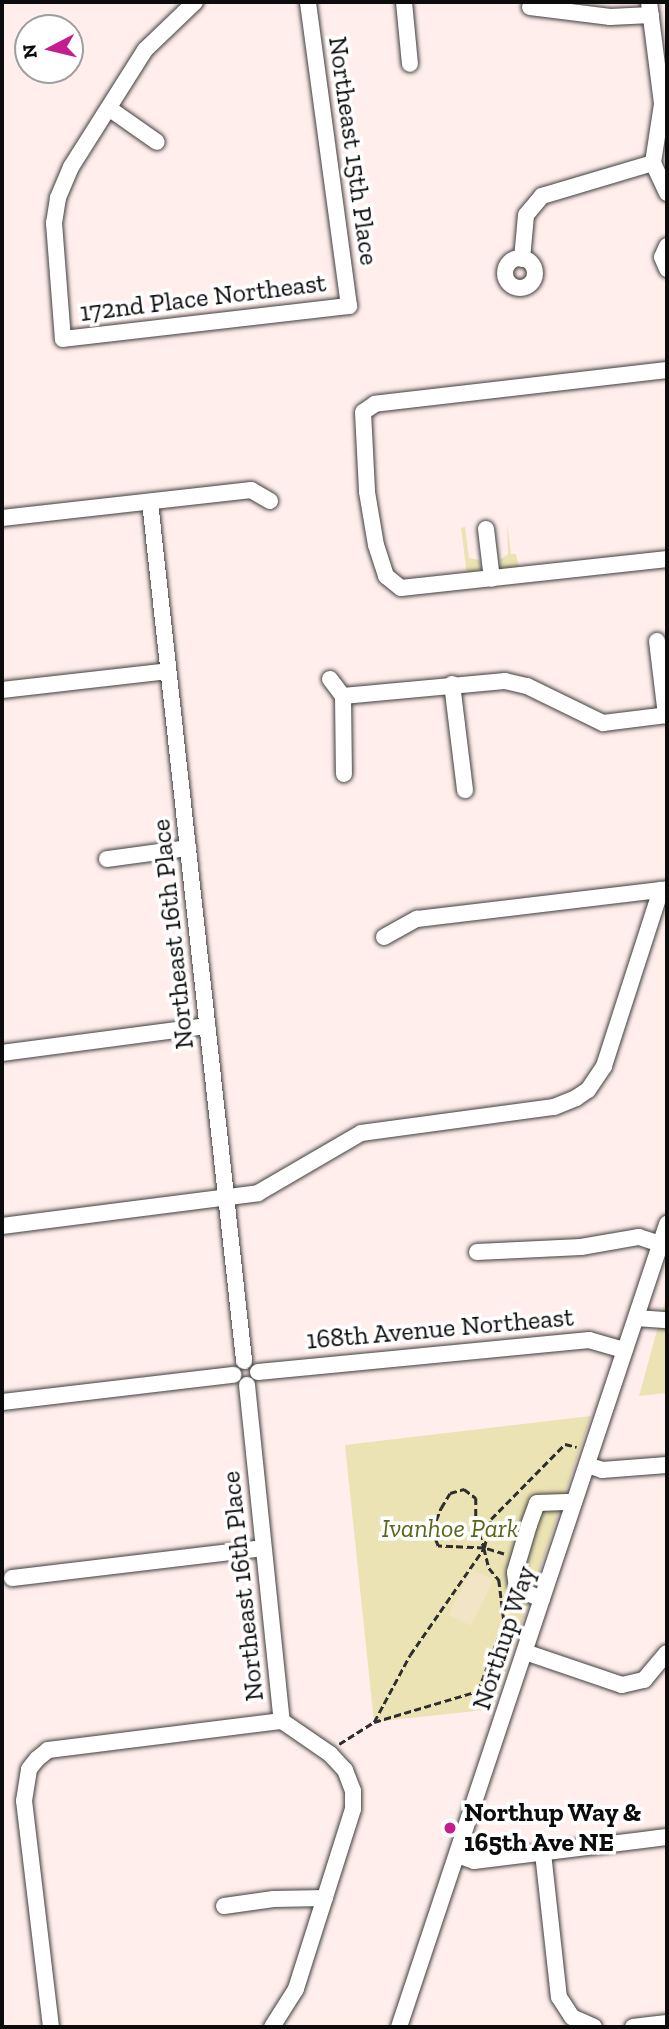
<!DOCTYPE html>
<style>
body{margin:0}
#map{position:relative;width:669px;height:2029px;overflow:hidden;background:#ffeeeb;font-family:"Zilla Slab",serif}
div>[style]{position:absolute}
.green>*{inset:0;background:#ebe3b3}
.pitch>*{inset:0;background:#f2e5c5;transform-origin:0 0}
.path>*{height:2.5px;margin-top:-1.25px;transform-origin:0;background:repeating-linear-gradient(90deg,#2e2e2e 0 7px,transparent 0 10.5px)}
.roads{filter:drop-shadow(0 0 2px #3f3f3f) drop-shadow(0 0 2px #3f3f3f)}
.minor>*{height:16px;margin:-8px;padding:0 8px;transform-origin:8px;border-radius:8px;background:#fff}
.minor>.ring{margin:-8px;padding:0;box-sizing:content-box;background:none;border:16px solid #fff;border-radius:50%}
.dots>*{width:19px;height:19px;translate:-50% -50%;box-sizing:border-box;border:4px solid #fff;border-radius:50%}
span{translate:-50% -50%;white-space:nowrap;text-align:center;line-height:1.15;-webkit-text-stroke:7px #fff;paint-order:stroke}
.street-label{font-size:26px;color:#0c0c0c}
.park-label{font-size:26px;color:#5a6719;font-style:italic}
.poi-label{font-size:26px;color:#0c0c0c;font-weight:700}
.left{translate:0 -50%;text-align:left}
.frame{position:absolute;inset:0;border:4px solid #0c0c0c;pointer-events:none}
.north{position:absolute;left:14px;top:14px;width:70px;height:70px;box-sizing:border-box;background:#fff;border:2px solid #9e9e9e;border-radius:50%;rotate:263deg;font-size:19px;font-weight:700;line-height:28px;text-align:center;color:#0c0c0c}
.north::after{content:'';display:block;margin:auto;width:24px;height:32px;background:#c31d8e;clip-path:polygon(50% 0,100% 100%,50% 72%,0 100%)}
</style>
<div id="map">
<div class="green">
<i style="clip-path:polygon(507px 522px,511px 554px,516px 554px,519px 568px,501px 572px,500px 560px,508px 554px)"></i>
<i style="clip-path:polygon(465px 527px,469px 558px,479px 560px,482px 568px,467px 575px,461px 528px)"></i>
<i style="clip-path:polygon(667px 1294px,667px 1393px,639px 1396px)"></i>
<i style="clip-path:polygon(591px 1416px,493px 1709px,374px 1722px,345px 1445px)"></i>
</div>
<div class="pitch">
<i style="left:471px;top:1569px;width:25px;height:51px;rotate:26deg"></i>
</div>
<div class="path">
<i style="left:464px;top:1489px;width:15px;rotate:37deg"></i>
<i style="left:476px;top:1498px;width:25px;rotate:90deg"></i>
<i style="left:476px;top:1523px;width:26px;rotate:72deg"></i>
<i style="left:484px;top:1548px;width:46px;rotate:-177.5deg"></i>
<i style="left:438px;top:1546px;width:17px;rotate:-111deg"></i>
<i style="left:432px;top:1530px;width:24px;rotate:-68deg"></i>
<i style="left:441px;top:1508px;width:17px;rotate:-59deg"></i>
<i style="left:450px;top:1493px;width:15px;rotate:-16deg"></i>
<i style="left:490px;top:1526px;width:25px;rotate:-2deg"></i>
<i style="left:504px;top:1554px;width:21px;rotate:-163deg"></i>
<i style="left:484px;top:1548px;width:21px;rotate:76deg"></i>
<i style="left:489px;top:1568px;width:16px;rotate:50deg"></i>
<i style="left:499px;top:1580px;width:41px;rotate:83deg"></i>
<i style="left:493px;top:1696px;width:16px;rotate:-162deg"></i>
<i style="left:478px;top:1691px;width:75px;rotate:-69.6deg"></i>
<i style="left:504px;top:1621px;width:15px;rotate:23deg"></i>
<i style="left:374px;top:1722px;width:76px;rotate:-61.8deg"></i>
<i style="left:410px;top:1655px;width:130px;rotate:-55.3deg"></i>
<i style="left:484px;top:1548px;width:30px;rotate:-76deg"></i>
<i style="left:491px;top:1519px;width:105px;rotate:-45.4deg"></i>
<i style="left:565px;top:1444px;width:12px;rotate:14deg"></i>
<i style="left:339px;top:1744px;width:41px;rotate:-32.2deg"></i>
<i style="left:374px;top:1722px;width:109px;rotate:-16.6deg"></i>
</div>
<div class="roads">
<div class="minor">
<i style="left:195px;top:2px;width:69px;rotate:136.2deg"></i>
<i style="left:145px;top:50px;width:138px;rotate:122.3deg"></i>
<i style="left:71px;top:167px;width:34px;rotate:113deg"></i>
<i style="left:58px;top:198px;width:25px;rotate:99deg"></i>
<i style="left:54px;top:223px;width:116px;rotate:85.6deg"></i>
<i style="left:63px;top:339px;width:288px;rotate:-6.6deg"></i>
<i style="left:349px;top:306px;width:307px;rotate:-97.7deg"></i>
<i style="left:404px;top:2px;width:62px;rotate:84.5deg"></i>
<i style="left:649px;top:2px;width:103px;rotate:82.7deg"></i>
<i style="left:662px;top:104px;width:60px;rotate:98.7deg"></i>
<i style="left:653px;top:163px;width:33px;rotate:65deg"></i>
<i style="left:530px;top:7px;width:81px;rotate:7.1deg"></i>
<i style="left:610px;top:17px;width:41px;rotate:-2.8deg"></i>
<i style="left:110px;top:109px;width:57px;rotate:35.1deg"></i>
<i style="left:667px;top:246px;width:12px;rotate:114deg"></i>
<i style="left:662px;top:257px;width:13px;rotate:67deg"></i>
<i class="ring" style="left:505px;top:258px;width:14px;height:14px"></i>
<i style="left:522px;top:259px;width:44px;rotate:-84.8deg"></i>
<i style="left:526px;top:215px;width:25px;rotate:-50deg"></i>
<i style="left:542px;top:196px;width:116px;rotate:-16.6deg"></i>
<i style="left:667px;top:370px;width:294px;rotate:173.4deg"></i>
<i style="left:375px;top:404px;width:14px;rotate:146deg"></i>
<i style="left:363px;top:412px;width:80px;rotate:87.1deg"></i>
<i style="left:367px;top:492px;width:54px;rotate:80.4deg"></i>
<i style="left:376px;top:545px;width:33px;rotate:72deg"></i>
<i style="left:386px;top:576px;width:19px;rotate:39deg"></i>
<i style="left:401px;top:588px;width:268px;rotate:-6.2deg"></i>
<i style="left:150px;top:502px;width:864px;rotate:83.75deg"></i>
<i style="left:2px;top:518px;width:251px;rotate:-6.4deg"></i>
<i style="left:251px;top:490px;width:22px;rotate:30deg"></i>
<i style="left:486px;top:529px;width:50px;rotate:83.2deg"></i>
<i style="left:657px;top:641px;width:75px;rotate:83.1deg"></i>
<i style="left:330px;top:679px;width:21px;rotate:53deg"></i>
<i style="left:343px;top:696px;width:78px;rotate:89.3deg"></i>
<i style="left:452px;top:684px;width:107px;rotate:83deg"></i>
<i style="left:2px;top:690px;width:167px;rotate:-6.5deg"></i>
<i style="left:343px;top:696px;width:163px;rotate:-5.3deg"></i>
<i style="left:505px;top:681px;width:23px;rotate:13deg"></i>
<i style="left:527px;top:686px;width:85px;rotate:26deg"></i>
<i style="left:603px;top:723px;width:64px;rotate:-7.1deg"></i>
<i style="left:107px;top:859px;width:82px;rotate:-7.7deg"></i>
<i style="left:384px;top:937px;width:38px;rotate:-29deg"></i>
<i style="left:417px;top:919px;width:252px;rotate:-6.8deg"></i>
<i style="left:2px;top:1053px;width:207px;rotate:-7.5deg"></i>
<i style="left:2px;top:1226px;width:258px;rotate:-7.3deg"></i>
<i style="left:258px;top:1193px;width:119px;rotate:-30.2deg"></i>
<i style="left:361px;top:1133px;width:195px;rotate:-7.7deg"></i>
<i style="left:554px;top:1107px;width:24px;rotate:-22deg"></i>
<i style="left:576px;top:1098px;width:14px;rotate:-34deg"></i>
<i style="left:588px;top:1090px;width:29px;rotate:-56deg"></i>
<i style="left:604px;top:1066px;width:185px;rotate:-72.1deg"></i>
<i style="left:477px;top:1252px;width:104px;rotate:-2.8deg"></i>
<i style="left:581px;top:1247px;width:59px;rotate:-9.8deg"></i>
<i style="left:639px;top:1237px;width:23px;rotate:18deg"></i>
<i style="left:637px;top:1318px;width:30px;rotate:4deg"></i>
<i style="left:258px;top:1372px;width:333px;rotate:-5.5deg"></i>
<i style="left:589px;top:1340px;width:37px;rotate:16deg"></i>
<i style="left:247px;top:1385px;width:338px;rotate:84.1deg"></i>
<i style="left:282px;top:1721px;width:58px;rotate:34.5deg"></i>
<i style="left:330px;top:1754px;width:22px;rotate:47deg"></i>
<i style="left:345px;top:1770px;width:22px;rotate:69deg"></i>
<i style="left:353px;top:1791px;width:18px;rotate:90deg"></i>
<i style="left:353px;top:1809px;width:189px;rotate:107.6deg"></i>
<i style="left:296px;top:1989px;width:45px;rotate:122.3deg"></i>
<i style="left:2px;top:1402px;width:233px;rotate:-6.7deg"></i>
<i style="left:587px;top:1465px;width:16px;rotate:18deg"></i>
<i style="left:602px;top:1470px;width:65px;rotate:-4.4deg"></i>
<i style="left:12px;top:1578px;width:252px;rotate:-6.8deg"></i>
<i style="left:542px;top:1599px;width:27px;rotate:-158deg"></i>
<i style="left:517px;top:1589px;width:17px;rotate:-97deg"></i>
<i style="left:515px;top:1572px;width:49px;rotate:-73.4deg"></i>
<i style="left:529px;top:1525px;width:23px;rotate:-70deg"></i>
<i style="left:537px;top:1503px;width:37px;rotate:-2deg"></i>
<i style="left:525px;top:1652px;width:102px;rotate:18.8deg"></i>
<i style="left:622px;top:1685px;width:23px;rotate:-13deg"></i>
<i style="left:644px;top:1680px;width:35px;rotate:-50deg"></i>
<i style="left:543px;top:1853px;width:145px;rotate:83.7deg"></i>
<i style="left:559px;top:1997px;width:24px;rotate:57deg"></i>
<i style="left:572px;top:2017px;width:24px;rotate:24deg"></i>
<i style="left:457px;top:1855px;width:18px;rotate:19deg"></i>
<i style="left:474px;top:1861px;width:194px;rotate:-7.1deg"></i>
<i style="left:224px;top:1906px;width:50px;rotate:-8deg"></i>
<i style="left:274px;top:1899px;width:51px;rotate:-1.1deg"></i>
<i style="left:51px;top:2027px;width:228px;rotate:-96.8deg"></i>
<i style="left:24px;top:1801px;width:32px;rotate:-81deg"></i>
<i style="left:29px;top:1769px;width:13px;rotate:-51deg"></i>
<i style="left:37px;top:1759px;width:14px;rotate:-39deg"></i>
<i style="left:48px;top:1750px;width:236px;rotate:-7.1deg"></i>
<i style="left:399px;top:2027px;width:847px;rotate:-71.54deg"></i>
<i style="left:633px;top:2027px;width:34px;rotate:-7deg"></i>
</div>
</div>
<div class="dots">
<i style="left:450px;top:1828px;background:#c31d8e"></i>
</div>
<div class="street-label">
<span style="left:353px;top:151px;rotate:82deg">Northeast 15th Place</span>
<span style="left:203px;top:298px;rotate:-7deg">172nd Place Northeast</span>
<span style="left:173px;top:934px;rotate:-96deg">Northeast 16th Place</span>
<span style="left:440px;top:1329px;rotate:-5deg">168th Avenue Northeast</span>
<span style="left:243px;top:1586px;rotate:-96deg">Northeast 16th Place</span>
<span style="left:504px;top:1638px;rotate:-72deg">Northup Way</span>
</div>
<div class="park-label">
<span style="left:450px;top:1529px">Ivanhoe Park</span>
</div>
<div class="poi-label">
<span class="left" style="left:464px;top:1828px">Northup Way &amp;<br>165th Ave NE</span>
</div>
<div class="frame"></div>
<div class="north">N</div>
</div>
